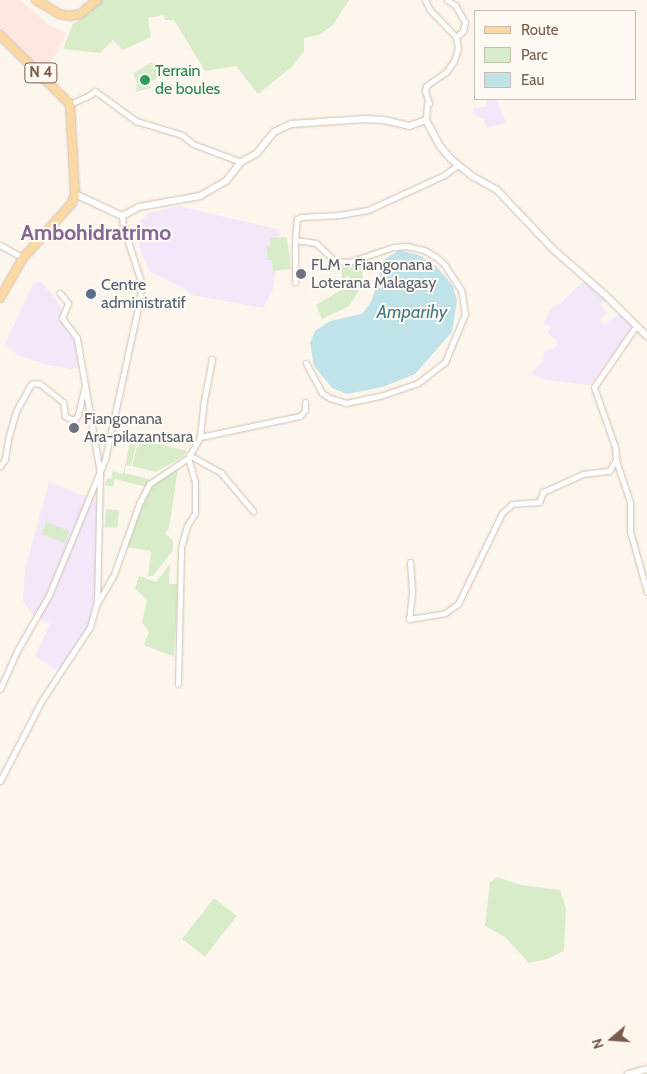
<!DOCTYPE html>
<style>
body{margin:0}
#map{position:relative;width:647px;height:1074px;overflow:hidden;background:#fdf6ec;font-family:Cabin,sans-serif}
div>[style]{position:absolute}
.commercial>*{inset:0;background:#fde8e0}
.education>*{inset:0;background:#f3e8fa}
.green>*{inset:0;background:#d8ecc9;transform-origin:0 0}
.water>*{inset:0;background:#bfe3e8}
.roads{filter:drop-shadow(0 0 1px #d1beb0) drop-shadow(0 0 1px #d1beb0)}
.minor>*{height:5px;margin:-2.5px;padding:0 2.5px;transform-origin:2.5px;border-radius:2.5px;background:#fff}
.tertiary>*{height:6px;margin:-3px;padding:0 3px;transform-origin:3px;border-radius:3px;background:#fff}
.primary>*{height:8px;margin:-4px;padding:0 4px;transform-origin:4px;border-radius:4px;background:#fbd9a5}
.dots>*{width:14px;height:14px;translate:-50% -50%;box-sizing:border-box;border:2px solid #fffaf3;border-radius:50%}
span{translate:-50% -50%;white-space:nowrap;text-align:center;line-height:1.15;-webkit-text-stroke:4px #fffaf3;paint-order:stroke}
.shield-label span{padding:1px 4px;background:#fffaf3;border:1px solid;border-radius:4px;-webkit-text-stroke-width:0}
.shield-label{font-size:15px;color:#7a5c4d;font-weight:700}
.leisure-label{font-size:16px;color:#27864d}
.left{translate:0 -50%;text-align:left}
.worship-label{font-size:16px;color:#5b616d}
.service-label{font-size:16px;color:#4e5e75}
.water-label{font-size:18px;color:#437c86;font-style:italic}
.district-label{font-size:21px;color:#846695;font-weight:700}
.legend{position:absolute;left:474px;top:10px;width:162px;height:90px;box-sizing:border-box;background:#fffaf3;border:1px solid #cabbb1;margin:0;padding:6px 9px;list-style:none;font-size:15px;color:#7a5c4d}
.legend li{display:flex;align-items:center;gap:10px;height:25px}
.legend b{width:25px;border:1px solid #cabbb1}
.north{position:absolute;left:587px;top:1014px;width:50px;height:50px;-webkit-text-stroke:4px #fffaf3;paint-order:stroke;rotate:252deg;font-size:14px;font-weight:700;line-height:20px;text-align:center;color:#7a5c4d}
.north::after{content:'';display:block;margin:auto;width:18px;height:22px;background:#7a5c4d;clip-path:polygon(50% 0,100% 100%,50% 72%,0 100%)}
</style>
<div id="map">
<div class="commercial">
<i style="clip-path:polygon(0 0,20px 0,49px 25px,66px 33px,46px 74px,0 32px)"></i>
</div>
<div class="education">
<i style="clip-path:polygon(486px 99px,497px 99px,506px 123px,486px 128px,484px 120px,473px 113px,473px 109px,487px 106px)"></i>
<i style="clip-path:polygon(179px 206px,280px 230px,273px 290px,263px 308px,191px 295px,183px 288px,149px 271px,140px 248px,136px 227px,148px 213px)"></i>
<i style="clip-path:polygon(586px 279px,607px 299px,600px 305px,607px 313px,600px 320px,604px 325px,621px 313px,633px 326px,590px 385px,544px 380px,531px 373px,543px 361px,544px 352px,556px 347px,557px 340px,547px 334px,551px 326px,543px 324px,551px 308px,562px 302px)"></i>
<i style="clip-path:polygon(40px 281px,56px 298px,72px 329px,79px 368px,70px 369px,48px 365px,17px 355px,5px 344px,33px 284px)"></i>
<i style="clip-path:polygon(49px 482px,97px 501px,95px 597px,92px 613px,88px 627px,59px 672px,35px 656px,50px 624px,32px 614px,23px 601px,25px 569px)"></i>
</div>
<div class="green">
<i style="clip-path:polygon(100px 0,349px 0,333px 25px,319px 35px,304px 38px,304px 51px,292px 67px,258px 94px,236px 66px,205px 71px,174px 20px,165px 20px,164px 15px,148px 18px,151px 37px,123px 50px,113px 40px,100px 53px,63px 49px,73px 24px,89px 13px)"></i>
<i style="clip-path:polygon(152px 62px,159px 77px,149px 83px,151px 88px,136px 92px,137px 83px,133px 73px)"></i>
<i style="clip-path:polygon(287px 237px,291px 269px,273px 271px,272px 260px,268px 260px,266px 246px,270px 245px,270px 238px)"></i>
<i style="clip-path:polygon(353px 262px,359px 264px,363px 273px,362px 286px,349px 306px,322px 319px,316px 305px,341px 290px,342px 267px)"></i>
<i style="clip-path:polygon(131px 439px,137px 440px,131px 466px,126px 465px,124px 473px,149px 479px,147px 487px,115px 479px,113px 487px,105px 485px,107px 478px,111px 479px,113px 471px,123px 474px)"></i>
<i style="clip-path:polygon(139px 439px,187px 451px,183px 457px,156px 472px,132px 466px)"></i>
<i style="clip-path:polygon(178px 469px,169px 528px,165px 533px,173px 541px,173px 550px,153px 576px,148px 576px,151px 551px,126px 547px,140px 508px,152px 488px,163px 476px)"></i>
<i style="left:106px;top:509px;width:13px;height:18px;rotate:4deg"></i>
<i style="left:46px;top:522px;width:25px;height:13px;rotate:21deg"></i>
<i style="clip-path:polygon(170px 564px,169px 584px,178px 584px,174px 657px,144px 645px,149px 632px,142px 622px,147px 600px,135px 589px,139px 576px,156px 582px)"></i>
<i style="clip-path:polygon(498px 877px,520px 885px,560px 890px,566px 908px,564px 951px,547px 959px,529px 963px,505px 937px,485px 926px,490px 882px)"></i>
<i style="left:214px;top:898px;width:29px;height:52px;rotate:38deg"></i>
</div>
<div class="water">
<i style="clip-path:polygon(399px 250px,419px 255px,436px 266px,453px 286px,457px 301px,452px 332px,415px 374px,383px 387px,347px 394px,332px 388px,314px 366px,310px 343px,315px 331px,330px 321px,362px 314px,371px 302px,384px 260px)"></i>
</div>
<div class="roads">
<div class="minor">
<i style="left:425px;top:0;width:11px;rotate:63deg"></i>
<i style="left:430px;top:10px;width:37px;rotate:46deg"></i>
<i style="left:456px;top:37px;width:11px;rotate:80deg"></i>
<i style="left:458px;top:48px;width:14px;rotate:107deg"></i>
<i style="left:454px;top:61px;width:14px;rotate:126deg"></i>
<i style="left:446px;top:72px;width:24px;rotate:145deg"></i>
<i style="left:426px;top:86px;width:5px;rotate:101deg"></i>
<i style="left:425px;top:91px;width:13px;rotate:72deg"></i>
<i style="left:429px;top:103px;width:2px;rotate:153deg"></i>
<i style="left:427px;top:104px;width:16px;rotate:94deg"></i>
<i style="left:447px;top:0;width:9px;rotate:32deg"></i>
<i style="left:455px;top:5px;width:20px;rotate:60deg"></i>
<i style="left:465px;top:22px;width:9px;rotate:103deg"></i>
<i style="left:463px;top:31px;width:9px;rotate:139deg"></i>
<i style="left:70px;top:104px;width:22px;rotate:-24deg"></i>
<i style="left:90px;top:95px;width:6px;rotate:-39deg"></i>
<i style="left:95px;top:91px;width:51px;rotate:36.2deg"></i>
<i style="left:136px;top:121px;width:48px;rotate:16.9deg"></i>
<i style="left:182px;top:135px;width:14px;rotate:39deg"></i>
<i style="left:193px;top:144px;width:51px;rotate:20.6deg"></i>
<i style="left:295px;top:240px;width:42px;rotate:90deg"></i>
<i style="left:0;top:245px;width:26px;rotate:29deg"></i>
<i style="left:636px;top:326px;width:74px;rotate:124.5deg"></i>
<i style="left:594px;top:387px;width:64px;rotate:70.7deg"></i>
<i style="left:615px;top:447px;width:13px;rotate:86deg"></i>
<i style="left:616px;top:460px;width:44px;rotate:71.6deg"></i>
<i style="left:630px;top:502px;width:29px;rotate:90deg"></i>
<i style="left:630px;top:531px;width:63px;rotate:74.4deg"></i>
<i style="left:306px;top:363px;width:34px;rotate:62deg"></i>
<i style="left:322px;top:393px;width:9px;rotate:32deg"></i>
<i style="left:330px;top:398px;width:17px;rotate:17deg"></i>
<i style="left:346px;top:403px;width:35px;rotate:-12deg"></i>
<i style="left:380px;top:396px;width:40px;rotate:-18.9deg"></i>
<i style="left:418px;top:383px;width:34px;rotate:-38deg"></i>
<i style="left:445px;top:362px;width:52px;rotate:-67.4deg"></i>
<i style="left:465px;top:314px;width:24px;rotate:-99deg"></i>
<i style="left:461px;top:290px;width:30px;rotate:-123deg"></i>
<i style="left:445px;top:265px;width:12px;rotate:-138deg"></i>
<i style="left:436px;top:257px;width:14px;rotate:-150deg"></i>
<i style="left:424px;top:250px;width:17px;rotate:-167deg"></i>
<i style="left:407px;top:246px;width:14px;rotate:176deg"></i>
<i style="left:393px;top:247px;width:46px;rotate:161.2deg"></i>
<i style="left:349px;top:262px;width:14px;rotate:-176deg"></i>
<i style="left:335px;top:261px;width:26px;rotate:-137deg"></i>
<i style="left:316px;top:243px;width:21px;rotate:-172deg"></i>
<i style="left:295px;top:240px;width:21px;rotate:-85deg"></i>
<i style="left:297px;top:219px;width:4px;rotate:-27deg"></i>
<i style="left:301px;top:217px;width:38px;rotate:-3deg"></i>
<i style="left:339px;top:215px;width:29px;rotate:-10deg"></i>
<i style="left:368px;top:210px;width:84px;rotate:-24.7deg"></i>
<i style="left:444px;top:175px;width:17px;rotate:-36deg"></i>
<i style="left:200px;top:437px;width:102px;rotate:-11.9deg"></i>
<i style="left:300px;top:416px;width:8px;rotate:-50deg"></i>
<i style="left:305px;top:410px;width:8px;rotate:-90deg"></i>
<i style="left:189px;top:455px;width:37px;rotate:29deg"></i>
<i style="left:221px;top:473px;width:50px;rotate:49.9deg"></i>
<i style="left:0;top:466px;width:9px;rotate:-54deg"></i>
<i style="left:5px;top:459px;width:20px;rotate:-81deg"></i>
<i style="left:8px;top:439px;width:29px;rotate:-74deg"></i>
<i style="left:16px;top:411px;width:29px;rotate:-61deg"></i>
<i style="left:30px;top:386px;width:4px;rotate:-45deg"></i>
<i style="left:33px;top:383px;width:7px;rotate:8deg"></i>
<i style="left:40px;top:384px;width:29px;rotate:38deg"></i>
<i style="left:63px;top:402px;width:14px;rotate:82deg"></i>
<i style="left:65px;top:416px;width:7px;rotate:27deg"></i>
<i style="left:71px;top:419px;width:4px"></i>
<i style="left:75px;top:419px;width:5px;rotate:-53deg"></i>
<i style="left:78px;top:415px;width:27px;rotate:-77deg"></i>
<i style="left:410px;top:562px;width:30px;rotate:86deg"></i>
<i style="left:412px;top:592px;width:27px;rotate:96deg"></i>
<i style="left:409px;top:619px;width:36px;rotate:-9deg"></i>
<i style="left:445px;top:613px;width:16px;rotate:-35deg"></i>
<i style="left:458px;top:604px;width:101px;rotate:-64.2deg"></i>
<i style="left:502px;top:513px;width:13px;rotate:-42deg"></i>
<i style="left:512px;top:504px;width:27px;rotate:-4deg"></i>
<i style="left:539px;top:502px;width:11px;rotate:-68deg"></i>
<i style="left:543px;top:492px;width:44px;rotate:-24.2deg"></i>
<i style="left:583px;top:474px;width:26px;rotate:-7deg"></i>
<i style="left:609px;top:471px;width:13px;rotate:-58deg"></i>
<i style="left:98px;top:602px;width:32px;rotate:-60deg"></i>
<i style="left:114px;top:574px;width:74px;rotate:-70.3deg"></i>
<i style="left:139px;top:504px;width:22px;rotate:-63deg"></i>
<i style="left:149px;top:484px;width:47px;rotate:-33.7deg"></i>
<i style="left:188px;top:458px;width:24px;rotate:-60deg"></i>
<i style="left:200px;top:437px;width:31px;rotate:-84deg"></i>
<i style="left:203px;top:406px;width:48px;rotate:-79.2deg"></i>
<i style="left:178px;top:684px;width:136px;rotate:-88.7deg"></i>
<i style="left:181px;top:548px;width:23px;rotate:-75deg"></i>
<i style="left:187px;top:526px;width:15px;rotate:-58deg"></i>
<i style="left:195px;top:513px;width:31px;rotate:-90deg"></i>
<i style="left:195px;top:482px;width:25px;rotate:-106deg"></i>
<i style="left:0;top:689px;width:42px;rotate:-65.9deg"></i>
<i style="left:17px;top:651px;width:64px;rotate:-60.3deg"></i>
<i style="left:49px;top:595px;width:147px;rotate:-67.6deg"></i>
<i style="left:105px;top:459px;width:164px;rotate:-77.7deg"></i>
<i style="left:140px;top:299px;width:17px;rotate:-87deg"></i>
<i style="left:141px;top:282px;width:59px;rotate:-107.8deg"></i>
<i style="left:123px;top:226px;width:10px;rotate:-96deg"></i>
<i style="left:0;top:781px;width:91px;rotate:-62.6deg"></i>
<i style="left:42px;top:700px;width:87px;rotate:-56.7deg"></i>
<i style="left:90px;top:627px;width:25px;rotate:-74deg"></i>
<i style="left:97px;top:603px;width:130px;rotate:-88.7deg"></i>
<i style="left:100px;top:473px;width:137px;rotate:-99.7deg"></i>
<i style="left:77px;top:338px;width:25px;rotate:-127deg"></i>
<i style="left:62px;top:318px;width:16px;rotate:-68deg"></i>
<i style="left:68px;top:303px;width:13px;rotate:-129deg"></i>
</div>
<div class="tertiary">
<i style="left:75px;top:194px;width:52px;rotate:25.1deg"></i>
<i style="left:122px;top:216px;width:19px;rotate:-28deg"></i>
<i style="left:139px;top:207px;width:62px;rotate:-10.2deg"></i>
<i style="left:200px;top:196px;width:30px;rotate:-30deg"></i>
<i style="left:226px;top:181px;width:24px;rotate:-52deg"></i>
<i style="left:241px;top:162px;width:18px;rotate:-29deg"></i>
<i style="left:257px;top:153px;width:27px;rotate:-51deg"></i>
<i style="left:274px;top:132px;width:19px;rotate:-25deg"></i>
<i style="left:291px;top:124px;width:75px;rotate:-3.8deg"></i>
<i style="left:366px;top:119px;width:18px;rotate:3deg"></i>
<i style="left:384px;top:120px;width:26px;rotate:13deg"></i>
<i style="left:409px;top:126px;width:18px;rotate:-19deg"></i>
<i style="left:426px;top:120px;width:30px;rotate:62deg"></i>
<i style="left:440px;top:146px;width:17px;rotate:50deg"></i>
<i style="left:451px;top:159px;width:27px;rotate:39deg"></i>
<i style="left:472px;top:176px;width:29px;rotate:29deg"></i>
<i style="left:497px;top:190px;width:83px;rotate:46.5deg"></i>
<i style="left:554px;top:250px;width:65px;rotate:41.3deg"></i>
<i style="left:603px;top:293px;width:62px;rotate:44.3deg"></i>
<i style="left:628px;top:1074px;width:20px;rotate:-15deg"></i>
</div>
<div class="primary">
<i style="left:36px;top:0;width:27px;rotate:31deg"></i>
<i style="left:59px;top:14px;width:10px;rotate:11deg"></i>
<i style="left:69px;top:16px;width:11px;rotate:-10deg"></i>
<i style="left:80px;top:14px;width:22px;rotate:-39deg"></i>
<i style="left:0;top:35px;width:98px;rotate:44.6deg"></i>
<i style="left:70px;top:104px;width:90px;rotate:86.8deg"></i>
<i style="left:75px;top:194px;width:9px;rotate:108deg"></i>
<i style="left:72px;top:203px;width:74px;rotate:131.7deg"></i>
<i style="left:23px;top:258px;width:46px;rotate:119.9deg"></i>
</div>
</div>
<div class="dots">
<i style="left:145px;top:80px;background:#2e9e5b"></i>
<i style="left:301px;top:274px;background:#6b7280"></i>
<i style="left:91px;top:294px;background:#5c6f8a"></i>
<i style="left:74px;top:428px;background:#6b7280"></i>
</div>
<div class="shield-label">
<span style="left:41px;top:73px">N 4</span>
</div>
<div class="leisure-label">
<span class="left" style="left:155px;top:80px">Terrain<br>de boules</span>
</div>
<div class="worship-label">
<span class="left" style="left:311px;top:274px">FLM - Fiangonana<br>Loterana Malagasy</span>
<span class="left" style="left:84px;top:428px">Fiangonana<br>Ara-pilazantsara</span>
</div>
<div class="service-label">
<span class="left" style="left:101px;top:294px">Centre<br>administratif</span>
</div>
<div class="water-label">
<span style="left:412px;top:312px">Amparihy</span>
</div>
<div class="district-label">
<span style="left:96px;top:233px">Ambohidratrimo</span>
</div>
<ul class="legend">
<li><b style="height:6px;background:#fbd9a5"></b>Route</li>
<li><b style="height:14px;background:#d8ecc9"></b>Parc</li>
<li><b style="height:14px;background:#bfe3e8"></b>Eau</li>
</ul>
<div class="north">N</div>
</div>
